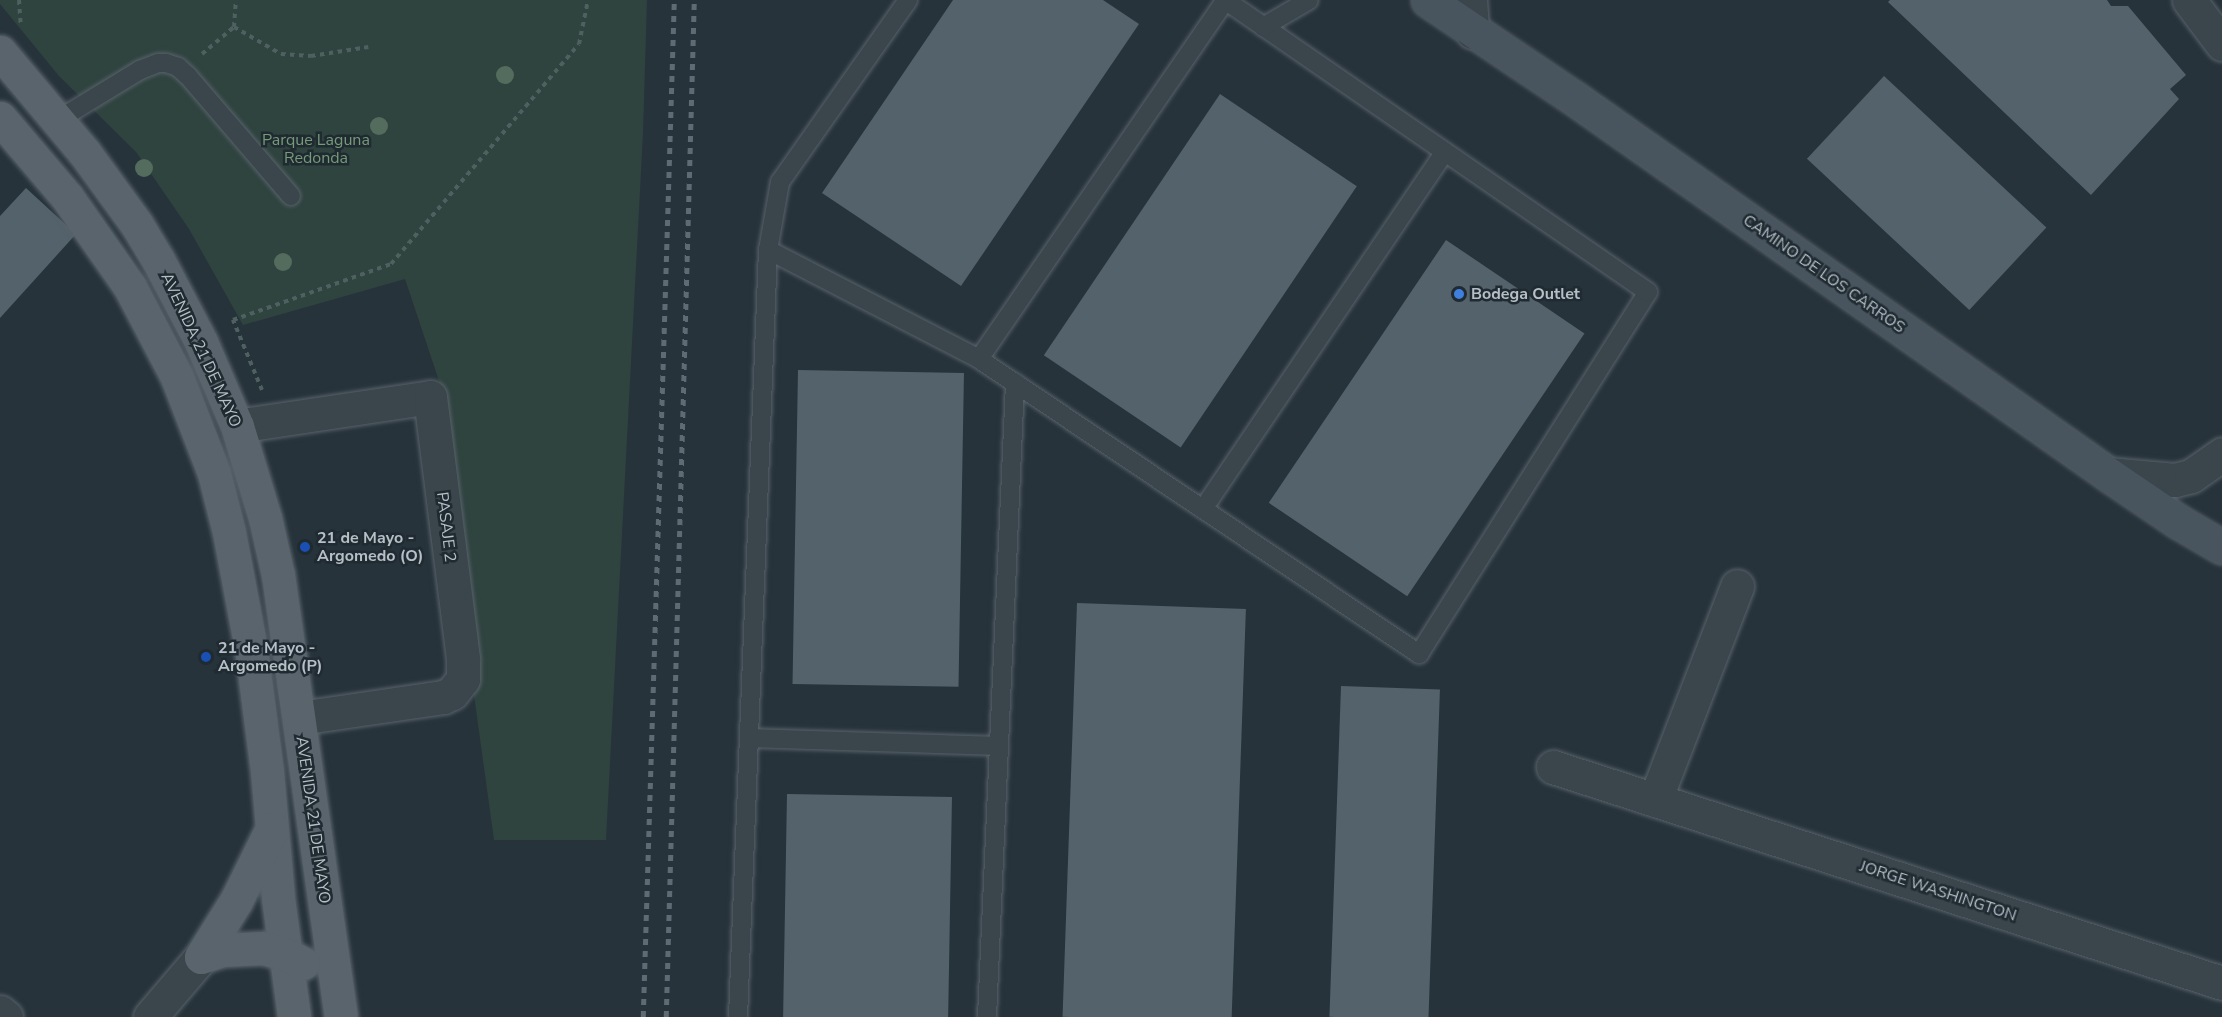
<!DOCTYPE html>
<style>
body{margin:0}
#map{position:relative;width:2222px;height:1017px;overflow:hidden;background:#27333b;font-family:"Nunito Sans",sans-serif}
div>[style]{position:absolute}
.green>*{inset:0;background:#2f433f}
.building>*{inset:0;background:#54626c;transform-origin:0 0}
.path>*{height:4px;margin-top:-2px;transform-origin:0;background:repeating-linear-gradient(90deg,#4e605f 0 4.5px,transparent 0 9px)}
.roads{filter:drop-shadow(0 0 2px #58626a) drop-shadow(0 0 2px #58626a)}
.lane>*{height:18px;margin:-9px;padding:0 9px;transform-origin:9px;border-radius:9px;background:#3a454c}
.street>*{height:33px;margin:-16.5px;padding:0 16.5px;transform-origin:16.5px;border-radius:16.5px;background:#3a454c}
.secondary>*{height:33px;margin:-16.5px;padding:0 16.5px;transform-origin:16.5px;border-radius:16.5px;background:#49555e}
.primary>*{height:33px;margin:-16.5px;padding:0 16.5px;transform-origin:16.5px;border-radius:16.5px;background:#59646c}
.rail>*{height:4.5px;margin-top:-2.25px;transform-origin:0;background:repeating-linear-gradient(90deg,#5f6b74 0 6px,transparent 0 12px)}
.trees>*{width:18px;height:18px;margin:-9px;border-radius:50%;background:#536c5d}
.dots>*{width:16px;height:16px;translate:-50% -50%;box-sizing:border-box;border:3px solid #1f2a31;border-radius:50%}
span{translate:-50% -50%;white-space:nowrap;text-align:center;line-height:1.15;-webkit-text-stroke:5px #1f2a31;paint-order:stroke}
.park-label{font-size:16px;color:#779a79}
.street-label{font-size:16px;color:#b6bfc7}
.poi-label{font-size:16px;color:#b6bfc7;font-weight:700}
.left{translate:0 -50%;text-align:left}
</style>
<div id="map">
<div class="green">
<i style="clip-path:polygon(0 0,647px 0,643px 133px,606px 840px,494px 840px,473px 688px,447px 405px,405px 279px,243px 325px,189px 229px,136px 152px,59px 76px,0 4px)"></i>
</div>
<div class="building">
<i style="clip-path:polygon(953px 0,1103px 0,1139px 24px,961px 286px,822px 193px)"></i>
<i style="clip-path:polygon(1890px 0,2107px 0,2111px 6px,2128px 6px,2186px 75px,2170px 89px,2179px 99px,2091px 195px,1888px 2px)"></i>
<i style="left:1884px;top:76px;width:222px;height:113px;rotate:43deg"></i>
<i style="left:1220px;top:94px;width:165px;height:315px;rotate:34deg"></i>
<i style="clip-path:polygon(26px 188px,76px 234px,0 318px,0 216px)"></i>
<i style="left:1446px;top:240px;width:167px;height:317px;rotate:34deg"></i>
<i style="left:798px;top:370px;width:166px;height:314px;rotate:1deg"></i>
<i style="left:1077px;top:603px;width:169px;height:414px;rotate:2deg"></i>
<i style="left:1341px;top:686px;width:99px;height:331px;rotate:2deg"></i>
<i style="left:787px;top:794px;width:165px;height:223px;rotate:1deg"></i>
</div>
<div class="path">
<i style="left:19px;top:0;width:26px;rotate:86deg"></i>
<i style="left:234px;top:27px;width:54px;rotate:29.9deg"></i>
<i style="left:281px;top:54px;width:30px;rotate:4deg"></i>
<i style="left:311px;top:56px;width:58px;rotate:-9deg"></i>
<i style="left:202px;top:54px;width:42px;rotate:-40.2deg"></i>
<i style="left:234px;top:27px;width:27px;rotate:-86deg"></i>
<i style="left:262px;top:390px;width:76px;rotate:-112.5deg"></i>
<i style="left:233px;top:320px;width:168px;rotate:-19.5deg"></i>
<i style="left:391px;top:264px;width:289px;rotate:-49.5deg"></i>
<i style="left:579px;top:44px;width:45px;rotate:-78.4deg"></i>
</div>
<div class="roads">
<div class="lane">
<i style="left:908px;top:0;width:223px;rotate:125.1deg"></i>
<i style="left:780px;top:182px;width:69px;rotate:100deg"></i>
<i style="left:768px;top:250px;width:237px;rotate:27.3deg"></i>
<i style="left:979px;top:359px;width:530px;rotate:33.84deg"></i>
<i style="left:1419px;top:654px;width:428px;rotate:-57.7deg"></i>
<i style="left:1648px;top:292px;width:514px;rotate:-145.38deg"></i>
<i style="left:1263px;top:27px;width:53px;rotate:-30.4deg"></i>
<i style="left:58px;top:120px;width:96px;rotate:-31.4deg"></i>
<i style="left:140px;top:70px;width:19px;rotate:-21deg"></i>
<i style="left:158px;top:63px;width:8px"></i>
<i style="left:166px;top:63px;width:13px;rotate:18deg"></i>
<i style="left:178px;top:67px;width:13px;rotate:42deg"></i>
<i style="left:188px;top:76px;width:158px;rotate:49.4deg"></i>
<i style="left:979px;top:359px;width:436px;rotate:-55.5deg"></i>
<i style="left:1203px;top:509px;width:431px;rotate:-55.9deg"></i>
<i style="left:749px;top:738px;width:250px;rotate:1.8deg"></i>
<i style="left:738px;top:1017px;width:768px;rotate:-87.76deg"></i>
<i style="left:987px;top:1017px;width:635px;rotate:-87.47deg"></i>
</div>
<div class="street">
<i style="left:1470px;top:0;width:32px;rotate:86deg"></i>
<i style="left:2189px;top:0;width:55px;rotate:53.1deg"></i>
<i style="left:237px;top:426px;width:195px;rotate:-8.5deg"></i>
<i style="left:430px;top:397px;width:265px;rotate:82.8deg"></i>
<i style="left:463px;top:660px;width:19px;rotate:90deg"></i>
<i style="left:463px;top:679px;width:18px;rotate:128deg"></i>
<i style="left:452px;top:693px;width:10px;rotate:156deg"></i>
<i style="left:443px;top:697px;width:146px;rotate:171.7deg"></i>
<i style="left:2108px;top:474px;width:67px;rotate:5.1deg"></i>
<i style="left:2175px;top:480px;width:16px;rotate:-14deg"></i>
<i style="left:2191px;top:476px;width:38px;rotate:-35deg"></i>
<i style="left:1553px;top:767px;width:703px;rotate:17.89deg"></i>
<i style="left:1655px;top:800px;width:229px;rotate:-69deg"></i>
<i style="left:0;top:1012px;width:8px;rotate:40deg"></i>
<i style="left:150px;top:1017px;width:79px;rotate:-49.6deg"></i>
</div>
<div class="secondary">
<i style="left:1428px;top:0;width:176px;rotate:33.9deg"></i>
<i style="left:1574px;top:98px;width:653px;rotate:35.15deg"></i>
<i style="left:2108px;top:474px;width:86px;rotate:34.1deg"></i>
<i style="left:2179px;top:522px;width:50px;rotate:30.2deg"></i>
</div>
<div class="primary">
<i style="left:0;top:52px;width:131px;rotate:50deg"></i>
<i style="left:84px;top:152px;width:90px;rotate:54deg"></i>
<i style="left:137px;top:225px;width:41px;rotate:59deg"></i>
<i style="left:158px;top:260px;width:93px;rotate:62.3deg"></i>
<i style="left:201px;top:342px;width:91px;rotate:66.8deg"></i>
<i style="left:237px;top:426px;width:96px;rotate:73.1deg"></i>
<i style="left:265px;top:518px;width:58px;rotate:77.2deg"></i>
<i style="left:278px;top:575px;width:446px;rotate:81.9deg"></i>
<i style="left:0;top:118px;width:104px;rotate:49.7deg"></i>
<i style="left:67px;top:197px;width:110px;rotate:55deg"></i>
<i style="left:130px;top:287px;width:102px;rotate:62.4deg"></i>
<i style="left:177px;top:377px;width:103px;rotate:68.9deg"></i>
<i style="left:214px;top:473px;width:61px;rotate:75.7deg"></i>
<i style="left:229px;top:532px;width:118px;rotate:79.3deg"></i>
<i style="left:251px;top:648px;width:124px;rotate:82.6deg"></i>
<i style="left:267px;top:771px;width:127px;rotate:85deg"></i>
<i style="left:278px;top:898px;width:120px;rotate:82.3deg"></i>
<i style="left:201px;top:957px;width:23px;rotate:-18deg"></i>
<i style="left:223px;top:950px;width:40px;rotate:-2.9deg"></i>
<i style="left:263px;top:948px;width:23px;rotate:15deg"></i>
<i style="left:285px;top:954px;width:20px;rotate:27deg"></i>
<i style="left:201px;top:957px;width:66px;rotate:-58deg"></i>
<i style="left:236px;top:901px;width:81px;rotate:-63.7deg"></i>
</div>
</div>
<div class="rail">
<i style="left:643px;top:1017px;width:1017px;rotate:-88.25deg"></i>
<i style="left:666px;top:1017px;width:1017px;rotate:-88.42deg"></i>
</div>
<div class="trees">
<i style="left:505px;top:75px"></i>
<i style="left:379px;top:126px"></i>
<i style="left:144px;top:168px"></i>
<i style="left:283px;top:262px"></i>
</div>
<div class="dots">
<i style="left:1459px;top:294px;background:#3f7fe0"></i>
<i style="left:305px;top:547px;background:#1a4fb4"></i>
<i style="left:206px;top:657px;background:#1a4fb4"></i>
</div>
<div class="park-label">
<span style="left:316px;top:149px">Parque Laguna<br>Redonda</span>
</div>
<div class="street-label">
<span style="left:1824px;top:274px;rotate:35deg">CAMINO DE LOS CARROS</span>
<span style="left:201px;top:350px;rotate:65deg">AVENIDA 21 DE MAYO</span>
<span style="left:446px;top:527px;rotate:83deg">PASAJE 2</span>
<span style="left:313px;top:820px;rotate:82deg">AVENIDA 21 DE MAYO</span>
<span style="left:1938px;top:891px;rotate:18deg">JORGE WASHINGTON</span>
</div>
<div class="poi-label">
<span class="left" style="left:1471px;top:294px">Bodega Outlet</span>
<span class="left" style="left:317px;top:547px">21 de Mayo -<br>Argomedo (O)</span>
<span class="left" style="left:218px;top:657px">21 de Mayo -<br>Argomedo (P)</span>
</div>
</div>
